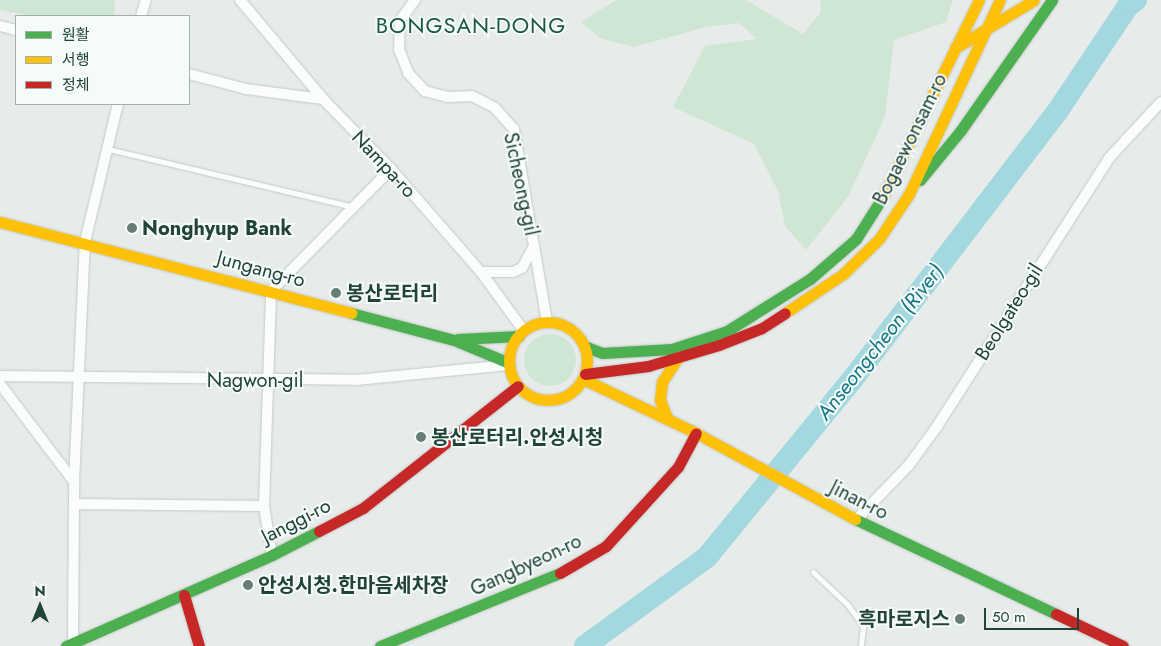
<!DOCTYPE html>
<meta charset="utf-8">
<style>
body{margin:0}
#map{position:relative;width:1161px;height:646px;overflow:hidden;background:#e7ecea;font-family:Jost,"Noto Sans KR",sans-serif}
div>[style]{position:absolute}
.green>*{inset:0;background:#cfe6d5}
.round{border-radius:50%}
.river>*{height:22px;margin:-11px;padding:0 11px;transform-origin:11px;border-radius:11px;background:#a3d8df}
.roads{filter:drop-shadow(0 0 1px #c4c9c7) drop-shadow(0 0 1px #c4c9c7)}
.lane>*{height:5px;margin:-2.5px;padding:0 2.5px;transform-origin:2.5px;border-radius:2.5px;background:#fbfcfc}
.street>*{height:10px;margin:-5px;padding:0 5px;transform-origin:5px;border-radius:5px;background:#fbfcfc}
.fast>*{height:11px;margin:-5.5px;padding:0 5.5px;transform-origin:5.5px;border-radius:5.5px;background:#4caf50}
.slow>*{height:11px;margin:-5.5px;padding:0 5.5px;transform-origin:5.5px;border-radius:5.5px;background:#ffc107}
.slow>.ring{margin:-5.5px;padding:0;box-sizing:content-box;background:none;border:11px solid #ffc107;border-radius:50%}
.jam>*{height:11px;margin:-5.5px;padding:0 5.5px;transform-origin:5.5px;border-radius:5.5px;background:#c62828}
.dots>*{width:14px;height:14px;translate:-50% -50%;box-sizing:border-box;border:2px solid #f5fbf8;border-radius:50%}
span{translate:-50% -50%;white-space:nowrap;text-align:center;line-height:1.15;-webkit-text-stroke:4px #f5fbf8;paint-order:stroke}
.street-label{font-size:20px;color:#214339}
.poi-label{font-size:20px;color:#214339;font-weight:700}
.left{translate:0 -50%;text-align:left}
.right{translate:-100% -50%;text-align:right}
.water-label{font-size:21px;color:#137887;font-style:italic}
.quarter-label{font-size:22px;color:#1a5847;letter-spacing:1px}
.legend{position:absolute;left:15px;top:15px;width:175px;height:90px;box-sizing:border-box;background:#f5fbf8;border:1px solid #a0b1ac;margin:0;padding:6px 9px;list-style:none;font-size:15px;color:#214339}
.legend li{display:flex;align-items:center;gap:10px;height:25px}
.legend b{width:25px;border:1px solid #a0b1ac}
.north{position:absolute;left:15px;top:581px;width:50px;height:50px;-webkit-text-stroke:4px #f5fbf8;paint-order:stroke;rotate:0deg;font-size:14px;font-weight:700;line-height:20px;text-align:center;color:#214339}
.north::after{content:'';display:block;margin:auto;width:18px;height:22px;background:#214339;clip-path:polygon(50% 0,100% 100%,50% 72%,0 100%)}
.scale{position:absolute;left:984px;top:608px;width:95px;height:22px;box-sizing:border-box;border:2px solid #214339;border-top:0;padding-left:6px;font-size:15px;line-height:18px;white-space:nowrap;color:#214339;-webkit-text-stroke:4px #f5fbf8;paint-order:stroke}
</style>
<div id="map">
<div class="green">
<i style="clip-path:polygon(0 0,115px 0,114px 16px,31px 16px,0 10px)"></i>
<i style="clip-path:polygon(616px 0,746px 0,803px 34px,820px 13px,821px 0,953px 0,946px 22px,894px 40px,885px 117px,848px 197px,806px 250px,785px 226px,778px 191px,754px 144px,673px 107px,705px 46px,757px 39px,739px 23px,706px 27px,634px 47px,600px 38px,581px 22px)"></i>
<i class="round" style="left:524px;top:334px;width:52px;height:52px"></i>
</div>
<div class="river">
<i style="left:585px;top:646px;width:151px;rotate:-36.1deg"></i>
<i style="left:707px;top:557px;width:229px;rotate:-50.7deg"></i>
<i style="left:852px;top:380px;width:341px;rotate:-52.6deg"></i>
<i style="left:1059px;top:109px;width:124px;rotate:-56.2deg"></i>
<i style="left:1128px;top:6px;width:10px;rotate:-37deg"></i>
</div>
<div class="roads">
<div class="lane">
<i style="left:108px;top:149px;width:252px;rotate:13.3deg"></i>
<i style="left:813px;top:572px;width:48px;rotate:43.3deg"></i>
<i style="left:848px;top:605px;width:26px;rotate:54deg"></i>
<i style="left:863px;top:626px;width:20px;rotate:96deg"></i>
</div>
<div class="street">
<i style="left:240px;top:0;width:129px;rotate:50deg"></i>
<i style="left:323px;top:99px;width:98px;rotate:45.8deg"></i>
<i style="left:391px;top:169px;width:137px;rotate:48.9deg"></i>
<i style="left:481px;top:272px;width:73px;rotate:53.9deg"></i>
<i style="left:415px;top:0;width:26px;rotate:126deg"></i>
<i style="left:400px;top:21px;width:28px;rotate:92deg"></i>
<i style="left:399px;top:49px;width:26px;rotate:69deg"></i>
<i style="left:408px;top:73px;width:25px;rotate:47deg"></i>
<i style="left:425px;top:91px;width:23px;rotate:15deg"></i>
<i style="left:447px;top:97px;width:25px;rotate:-2deg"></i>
<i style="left:472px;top:96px;width:25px;rotate:27deg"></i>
<i style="left:494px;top:107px;width:30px;rotate:48deg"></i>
<i style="left:514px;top:129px;width:196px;rotate:80.3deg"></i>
<i style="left:141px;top:16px;width:17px;rotate:-73deg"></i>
<i style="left:0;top:26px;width:16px;rotate:14deg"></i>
<i style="left:189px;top:74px;width:59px;rotate:14.7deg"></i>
<i style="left:246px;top:89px;width:78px;rotate:7.4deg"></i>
<i style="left:481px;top:272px;width:32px"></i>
<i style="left:513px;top:272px;width:10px;rotate:-24deg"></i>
<i style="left:522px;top:268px;width:25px;rotate:-61deg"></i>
<i style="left:0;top:376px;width:356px;rotate:0.6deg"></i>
<i style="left:356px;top:380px;width:155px;rotate:-5.6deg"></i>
<i style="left:0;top:384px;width:123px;rotate:52.9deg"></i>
<i style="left:74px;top:504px;width:190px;rotate:0.6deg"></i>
<i style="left:856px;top:520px;width:76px;rotate:-46.1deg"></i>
<i style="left:909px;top:465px;width:46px;rotate:-53.9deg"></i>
<i style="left:936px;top:428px;width:322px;rotate:-57.3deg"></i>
<i style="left:1110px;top:157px;width:75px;rotate:-47.2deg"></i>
<i style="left:272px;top:555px;width:50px;rotate:-99.3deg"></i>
<i style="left:264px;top:506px;width:215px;rotate:-88.1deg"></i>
<i style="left:271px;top:291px;width:171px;rotate:-45.5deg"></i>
<i style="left:73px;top:644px;width:162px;rotate:-89.6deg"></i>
<i style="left:74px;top:482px;width:240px;rotate:-87.4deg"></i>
<i style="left:85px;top:242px;width:142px;rotate:-76.6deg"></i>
</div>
<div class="fast">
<i style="left:920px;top:180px;width:65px;rotate:-50.6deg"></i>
<i style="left:961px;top:130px;width:159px;rotate:-55deg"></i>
<i style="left:351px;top:313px;width:106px;rotate:14.7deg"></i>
<i style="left:454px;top:340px;width:60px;rotate:22.7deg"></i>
<i style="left:458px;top:339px;width:61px;rotate:-2.8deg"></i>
<i style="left:584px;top:346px;width:19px;rotate:21deg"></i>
<i style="left:602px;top:353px;width:70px;rotate:-3.3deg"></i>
<i style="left:672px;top:349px;width:58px;rotate:-18.1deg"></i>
<i style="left:727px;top:331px;width:98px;rotate:-32.1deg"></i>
<i style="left:810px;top:279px;width:61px;rotate:-41deg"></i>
<i style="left:856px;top:239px;width:49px;rotate:-57.6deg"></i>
<i style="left:855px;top:519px;width:222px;rotate:25.3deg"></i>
<i style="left:66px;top:646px;width:225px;rotate:-23.8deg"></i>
<i style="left:272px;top:555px;width:53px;rotate:-27.1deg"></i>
<i style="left:380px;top:646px;width:194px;rotate:-22.1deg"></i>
</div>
<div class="slow">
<i style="left:955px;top:48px;width:92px;rotate:-31.3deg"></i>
<i style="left:882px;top:198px;width:220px;rotate:-63.9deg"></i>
<i style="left:0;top:222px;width:363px;rotate:14.5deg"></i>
<i style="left:785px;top:313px;width:70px;rotate:-33.9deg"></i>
<i style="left:843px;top:274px;width:50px;rotate:-44.2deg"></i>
<i style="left:879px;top:239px;width:54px;rotate:-56.3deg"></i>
<i style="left:909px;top:194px;width:214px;rotate:-64.9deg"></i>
<i class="ring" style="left:509px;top:322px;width:67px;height:67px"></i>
<i style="left:583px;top:379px;width:125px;rotate:25.5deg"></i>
<i style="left:696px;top:433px;width:181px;rotate:28.4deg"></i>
<i style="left:668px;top:420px;width:22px;rotate:-112deg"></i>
<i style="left:660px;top:400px;width:18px;rotate:-84deg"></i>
<i style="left:662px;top:382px;width:30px;rotate:-57deg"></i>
</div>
<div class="jam">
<i style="left:585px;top:374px;width:64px;rotate:-7.2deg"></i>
<i style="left:648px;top:366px;width:74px;rotate:-16.5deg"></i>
<i style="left:719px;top:345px;width:46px;rotate:-21.6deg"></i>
<i style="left:762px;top:328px;width:27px;rotate:-33deg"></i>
<i style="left:319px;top:531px;width:50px;rotate:-27.6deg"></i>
<i style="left:363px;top:508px;width:197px;rotate:-38.2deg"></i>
<i style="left:560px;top:573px;width:53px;rotate:-30.4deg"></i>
<i style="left:606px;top:546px;width:107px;rotate:-47.7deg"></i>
<i style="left:678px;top:467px;width:38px;rotate:-62deg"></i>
<i style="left:184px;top:595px;width:53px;rotate:73.6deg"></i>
<i style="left:1056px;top:614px;width:74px;rotate:25.5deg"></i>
</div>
</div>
<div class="dots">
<i style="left:132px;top:228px;background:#667e77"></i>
<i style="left:336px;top:293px;background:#667e77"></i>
<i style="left:421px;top:437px;background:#667e77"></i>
<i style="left:248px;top:585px;background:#667e77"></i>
<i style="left:960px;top:619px;background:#667e77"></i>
</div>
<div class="street-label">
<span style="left:910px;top:139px;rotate:-64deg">Bogaewonsam-ro</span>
<span style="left:384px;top:164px;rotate:47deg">Nampa-ro</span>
<span style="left:521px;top:184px;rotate:78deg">Sicheong-gil</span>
<span style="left:261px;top:269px;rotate:15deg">Jungang-ro</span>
<span style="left:1009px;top:312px;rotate:-58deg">Beolgateo-gil</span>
<span style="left:255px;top:380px">Nagwon-gil</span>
<span style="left:859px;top:500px;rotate:27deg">Jinan-ro</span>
<span style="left:296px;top:521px;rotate:-27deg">Janggi-ro</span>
<span style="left:526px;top:565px;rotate:-25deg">Gangbyeon-ro</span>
</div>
<div class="poi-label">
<span class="left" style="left:142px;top:228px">Nonghyup Bank</span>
<span class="left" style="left:346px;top:293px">봉산로터리</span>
<span class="left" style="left:431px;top:437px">봉산로터리.안성시청</span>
<span class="left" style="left:258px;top:585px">안성시청.한마음세차장</span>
<span class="right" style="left:950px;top:619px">흑마로지스</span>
</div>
<div class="water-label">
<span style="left:880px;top:342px;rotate:-52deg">Anseongcheon (River)</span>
</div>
<div class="quarter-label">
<span style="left:471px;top:26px">BONGSAN-DONG</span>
</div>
<ul class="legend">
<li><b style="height:6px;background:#4caf50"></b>원활</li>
<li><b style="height:6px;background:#ffc107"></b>서행</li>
<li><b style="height:6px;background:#c62828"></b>정체</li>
</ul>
<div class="north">N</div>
<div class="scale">50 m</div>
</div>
